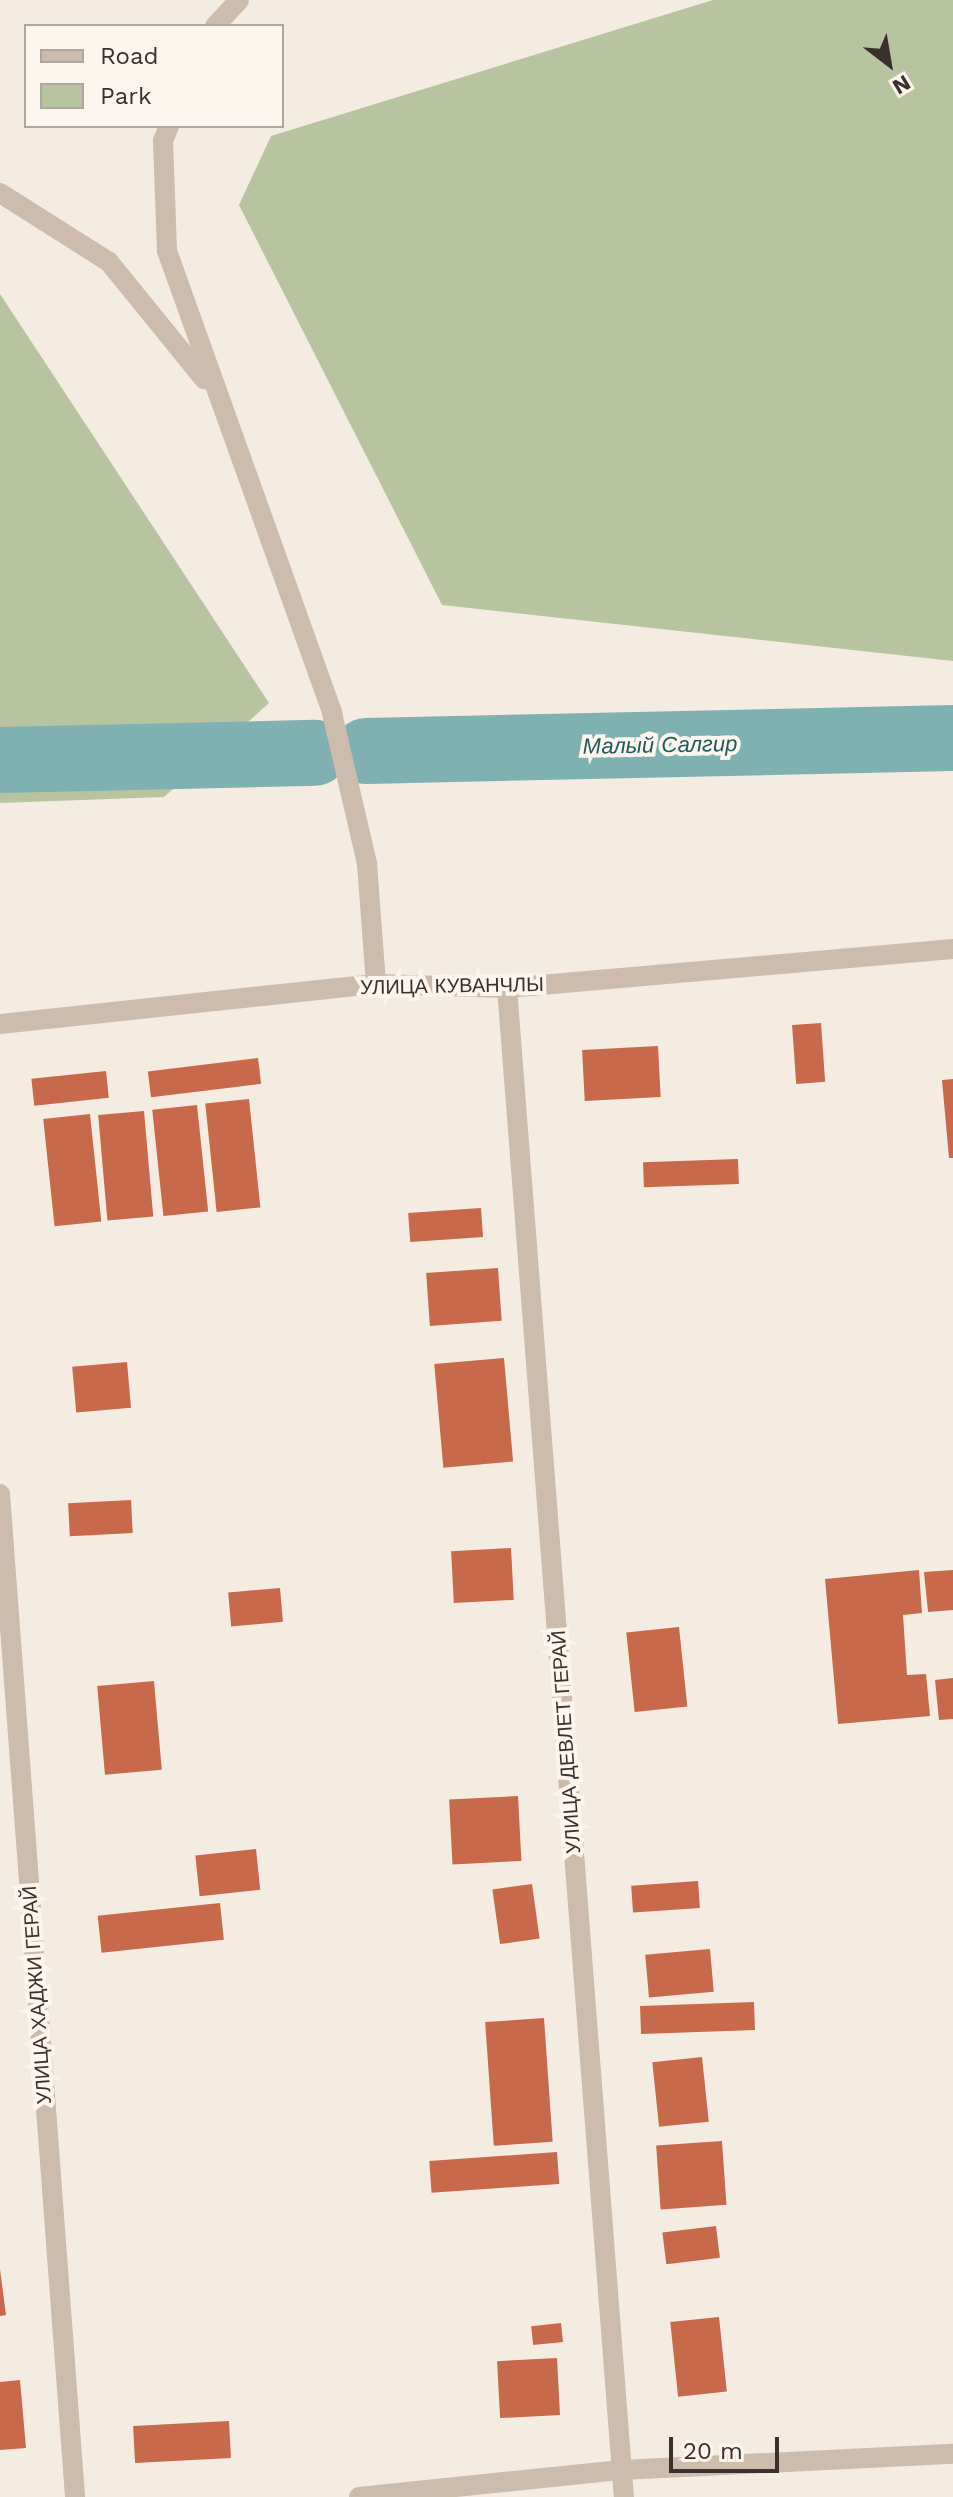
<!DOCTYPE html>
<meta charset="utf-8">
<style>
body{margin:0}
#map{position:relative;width:953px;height:2497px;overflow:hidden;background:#f4ebe1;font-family:"Work Sans",sans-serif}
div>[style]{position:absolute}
.green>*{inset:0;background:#b8c4a0}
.river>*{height:66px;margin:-33px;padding:0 33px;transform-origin:33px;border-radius:33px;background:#7fb0b2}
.building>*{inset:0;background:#c8694b;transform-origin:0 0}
.street>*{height:20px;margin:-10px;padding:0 10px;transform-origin:10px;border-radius:10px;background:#cdbbac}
span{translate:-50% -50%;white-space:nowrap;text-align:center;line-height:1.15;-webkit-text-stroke:8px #fbf5ee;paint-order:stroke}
.street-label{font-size:20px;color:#3b302b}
.water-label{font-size:22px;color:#1f5a5e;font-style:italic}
.legend{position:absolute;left:24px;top:24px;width:260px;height:104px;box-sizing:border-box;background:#fbf5ee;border:2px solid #aea6a0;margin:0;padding:10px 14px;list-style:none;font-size:24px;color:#3b302b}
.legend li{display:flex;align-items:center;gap:16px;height:40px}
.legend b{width:40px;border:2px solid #aea6a0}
.north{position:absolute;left:849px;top:24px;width:80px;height:80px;-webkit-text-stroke:6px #fbf5ee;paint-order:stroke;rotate:149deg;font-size:22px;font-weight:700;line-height:32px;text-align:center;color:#3b302b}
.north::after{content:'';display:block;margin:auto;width:28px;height:36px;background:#3b302b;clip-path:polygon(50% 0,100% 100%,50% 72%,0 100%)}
.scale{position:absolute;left:669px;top:2437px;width:110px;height:36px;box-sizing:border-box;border:4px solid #3b302b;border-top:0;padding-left:10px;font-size:24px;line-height:28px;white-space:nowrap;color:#3b302b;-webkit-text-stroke:6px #fbf5ee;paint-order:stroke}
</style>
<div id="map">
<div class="green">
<i style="clip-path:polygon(713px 0,953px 0,953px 661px,442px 605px,239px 205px,271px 136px)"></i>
<i style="clip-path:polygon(0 294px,269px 703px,164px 797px,0 803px)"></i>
</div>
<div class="river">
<i style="left:366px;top:751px;width:587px;rotate:-1.27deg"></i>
<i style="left:0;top:760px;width:315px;rotate:-1.3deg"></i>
</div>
<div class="building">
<i style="left:821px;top:1023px;width:59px;height:29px;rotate:86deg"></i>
<i style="left:658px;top:1046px;width:51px;height:76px;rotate:87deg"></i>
<i style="left:258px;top:1058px;width:26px;height:111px;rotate:83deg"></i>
<i style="left:106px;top:1071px;width:27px;height:75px;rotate:84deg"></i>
<i style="clip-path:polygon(953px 1079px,953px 1158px,949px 1158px,942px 1080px)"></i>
<i style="left:249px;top:1099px;width:109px;height:44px;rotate:84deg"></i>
<i style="left:197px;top:1105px;width:107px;height:45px;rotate:84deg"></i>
<i style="left:144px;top:1111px;width:106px;height:46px;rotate:85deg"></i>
<i style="left:90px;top:1114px;width:108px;height:47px;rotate:84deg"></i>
<i style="left:738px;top:1159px;width:25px;height:95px;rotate:88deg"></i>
<i style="left:481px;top:1208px;width:29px;height:73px;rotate:86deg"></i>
<i style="left:498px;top:1268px;width:53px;height:72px;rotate:86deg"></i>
<i style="left:504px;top:1358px;width:104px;height:70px;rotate:85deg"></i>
<i style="left:127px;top:1362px;width:46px;height:55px;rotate:85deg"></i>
<i style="left:131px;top:1500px;width:33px;height:63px;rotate:87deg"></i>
<i style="left:511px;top:1548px;width:52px;height:60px;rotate:87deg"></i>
<i style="clip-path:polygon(919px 1570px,922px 1613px,903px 1615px,907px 1675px,926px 1674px,930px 1716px,838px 1724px,825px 1579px)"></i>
<i style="clip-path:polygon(953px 1570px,953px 1610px,928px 1612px,924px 1572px)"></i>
<i style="left:280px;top:1588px;width:34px;height:52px;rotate:85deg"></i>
<i style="left:679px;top:1627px;width:80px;height:53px;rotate:84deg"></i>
<i style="clip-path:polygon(953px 1678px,953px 1719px,939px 1720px,935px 1680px)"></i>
<i style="left:154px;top:1681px;width:89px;height:57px;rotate:85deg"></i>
<i style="left:518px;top:1796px;width:65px;height:69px;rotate:87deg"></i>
<i style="left:256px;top:1849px;width:41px;height:61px;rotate:84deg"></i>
<i style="left:698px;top:1881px;width:27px;height:67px;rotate:86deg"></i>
<i style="left:532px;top:1884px;width:55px;height:40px;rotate:82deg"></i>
<i style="left:220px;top:1903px;width:37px;height:123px;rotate:84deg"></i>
<i style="left:710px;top:1949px;width:43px;height:65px;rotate:85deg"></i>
<i style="left:754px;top:2002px;width:28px;height:114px;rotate:88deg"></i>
<i style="left:544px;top:2018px;width:124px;height:59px;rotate:86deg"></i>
<i style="left:702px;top:2057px;width:65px;height:50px;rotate:84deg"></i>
<i style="left:722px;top:2141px;width:64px;height:66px;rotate:86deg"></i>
<i style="left:557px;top:2152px;width:32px;height:128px;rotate:86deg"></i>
<i style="left:716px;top:2226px;width:32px;height:54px;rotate:83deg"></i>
<i style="clip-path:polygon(0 2269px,6px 2315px,0 2316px)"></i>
<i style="left:719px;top:2317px;width:75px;height:49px;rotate:84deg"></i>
<i style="left:561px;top:2323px;width:19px;height:30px;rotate:84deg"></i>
<i style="left:557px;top:2358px;width:57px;height:60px;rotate:87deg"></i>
<i style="clip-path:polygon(20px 2380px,26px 2448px,0 2450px,0 2382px)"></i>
<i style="left:229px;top:2421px;width:37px;height:96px;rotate:87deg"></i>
</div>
<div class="street">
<i style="left:215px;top:26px;width:35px;rotate:-47deg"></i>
<i style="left:169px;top:126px;width:16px;rotate:112deg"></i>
<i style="left:163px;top:141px;width:110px;rotate:87.9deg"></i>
<i style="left:167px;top:251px;width:491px;rotate:70.3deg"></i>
<i style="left:332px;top:713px;width:155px;rotate:76.9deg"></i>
<i style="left:367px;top:864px;width:120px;rotate:85.7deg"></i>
<i style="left:0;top:193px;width:129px;rotate:32.3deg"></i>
<i style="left:109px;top:262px;width:151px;rotate:50.9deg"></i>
<i style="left:507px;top:988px;width:1514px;rotate:85.57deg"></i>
<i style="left:0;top:1024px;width:378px;rotate:-6.1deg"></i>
<i style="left:376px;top:984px;width:131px;rotate:1.7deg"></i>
<i style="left:507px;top:988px;width:448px;rotate:-5deg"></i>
<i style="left:0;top:1494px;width:1006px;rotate:85.72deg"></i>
<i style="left:359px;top:2497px;width:264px;rotate:-5.9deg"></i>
<i style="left:622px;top:2470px;width:331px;rotate:-2.8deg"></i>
</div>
<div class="street-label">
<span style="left:452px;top:986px;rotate:-1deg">УЛИЦА КУВАНЧЛЫ</span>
<span style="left:566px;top:1742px;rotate:-94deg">УЛИЦА ДЕВЛЕТ ГЕРАЙ</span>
<span style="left:37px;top:1995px;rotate:-94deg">УЛИЦА ХАДЖИ ГЕРАЙ</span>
</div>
<div class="water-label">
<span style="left:660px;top:745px;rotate:-1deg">Малый Салгир</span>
</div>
<ul class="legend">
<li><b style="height:10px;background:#cdbbac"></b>Road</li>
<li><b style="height:22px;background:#b8c4a0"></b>Park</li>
</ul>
<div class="north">N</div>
<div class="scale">20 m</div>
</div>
